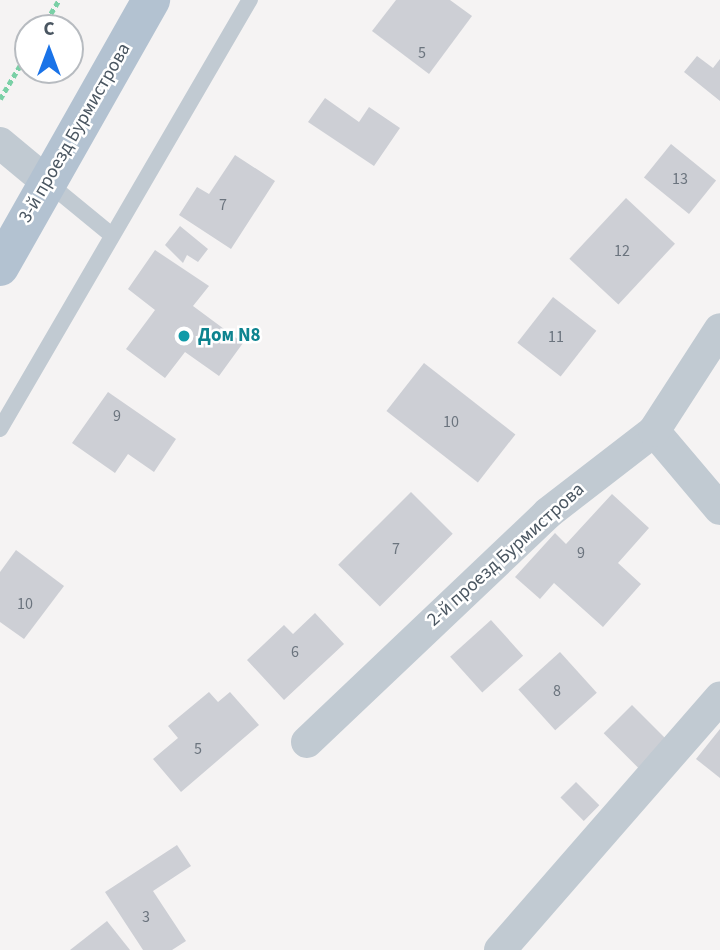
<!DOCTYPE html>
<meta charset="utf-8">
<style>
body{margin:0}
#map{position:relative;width:720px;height:950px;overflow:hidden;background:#f5f3f3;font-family:"Source Sans 3",sans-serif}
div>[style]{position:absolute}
.building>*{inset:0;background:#cdcfd5;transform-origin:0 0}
.path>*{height:4.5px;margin-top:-2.25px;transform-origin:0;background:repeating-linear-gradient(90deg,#7ad0a6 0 5px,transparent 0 8.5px)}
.service>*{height:16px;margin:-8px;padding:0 8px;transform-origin:8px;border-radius:8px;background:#c1cad2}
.minor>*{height:32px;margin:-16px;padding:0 16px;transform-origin:16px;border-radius:16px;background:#c1cad2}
.primary>*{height:38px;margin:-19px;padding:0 19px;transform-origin:19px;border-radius:19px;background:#b3c2d1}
.dots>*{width:19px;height:19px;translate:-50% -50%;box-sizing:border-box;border:4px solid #fff;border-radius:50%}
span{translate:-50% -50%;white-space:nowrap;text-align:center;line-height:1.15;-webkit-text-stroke:5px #fff;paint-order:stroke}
.number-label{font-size:16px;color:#6b747e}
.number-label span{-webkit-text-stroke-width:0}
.street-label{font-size:19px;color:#4a5661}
.culture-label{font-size:19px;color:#0d838f;font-weight:700}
.left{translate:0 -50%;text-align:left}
.north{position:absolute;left:14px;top:14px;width:70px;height:70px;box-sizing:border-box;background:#fff;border:2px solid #b7bbc0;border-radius:50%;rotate:0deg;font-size:19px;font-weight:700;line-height:28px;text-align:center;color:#4a5661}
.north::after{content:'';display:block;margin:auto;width:24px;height:32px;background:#1a73e8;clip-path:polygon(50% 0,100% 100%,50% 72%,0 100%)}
</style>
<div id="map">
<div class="building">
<i style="clip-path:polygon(396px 0,450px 0,472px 16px,429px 74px,372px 31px)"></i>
<i style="clip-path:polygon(697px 56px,713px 68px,720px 59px,720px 101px,684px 72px)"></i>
<i style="clip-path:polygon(325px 98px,359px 122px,369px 107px,400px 128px,374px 166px,308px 122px)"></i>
<i style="left:671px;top:144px;width:58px;height:43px;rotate:39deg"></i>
<i style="clip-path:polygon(235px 155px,275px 181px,231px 249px,179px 215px,197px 187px,209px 194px)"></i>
<i style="left:626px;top:198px;width:67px;height:83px;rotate:43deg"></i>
<i style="clip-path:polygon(180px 226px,208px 249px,198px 262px,187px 255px,183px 263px,165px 245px)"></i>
<i style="clip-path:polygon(155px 250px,209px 286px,193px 306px,243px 343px,219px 376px,185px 352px,165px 378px,126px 349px,155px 310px,128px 289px)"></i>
<i style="left:553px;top:297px;width:55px;height:58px;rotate:38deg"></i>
<i style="left:424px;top:363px;width:116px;height:61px;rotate:38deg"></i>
<i style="clip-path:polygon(108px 392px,176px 439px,154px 472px,128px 454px,115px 473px,72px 443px)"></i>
<i style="left:411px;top:492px;width:59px;height:103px;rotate:45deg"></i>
<i style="clip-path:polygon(612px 494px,649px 528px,618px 563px,641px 584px,603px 627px,554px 583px,540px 599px,515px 577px,555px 533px,566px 544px)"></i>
<i style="clip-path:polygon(16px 550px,64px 586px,24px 639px,0 622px,0 572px)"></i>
<i style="clip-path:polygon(315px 613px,344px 644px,284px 700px,247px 660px,284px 625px,293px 634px)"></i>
<i style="left:491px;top:620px;width:48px;height:55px;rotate:48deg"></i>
<i style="left:560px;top:652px;width:55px;height:56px;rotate:48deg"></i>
<i style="clip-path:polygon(209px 692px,218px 702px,230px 692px,259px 725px,181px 792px,153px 759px,178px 738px,168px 726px)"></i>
<i style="left:632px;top:705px;width:52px;height:40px;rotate:45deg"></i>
<i style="clip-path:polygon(720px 729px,720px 778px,696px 759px)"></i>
<i style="left:576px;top:782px;width:33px;height:22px;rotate:45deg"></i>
<i style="clip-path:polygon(177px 845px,191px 866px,153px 891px,186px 941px,172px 950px,143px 950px,105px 892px)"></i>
<i style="clip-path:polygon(107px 921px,130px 950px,70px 950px)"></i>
</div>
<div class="path">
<i style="left:42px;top:28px;width:33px;rotate:-59deg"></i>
<i style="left:0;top:99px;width:55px;rotate:-59.2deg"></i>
</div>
<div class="service">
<i style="left:47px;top:182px;width:80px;rotate:39.4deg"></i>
<i style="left:0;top:429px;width:497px;rotate:-59.8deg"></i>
</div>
<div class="minor">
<i style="left:0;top:143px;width:61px;rotate:39.7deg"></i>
<i style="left:654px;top:431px;width:102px;rotate:49.8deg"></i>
<i style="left:307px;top:742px;width:332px;rotate:-43.5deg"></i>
<i style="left:548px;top:513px;width:134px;rotate:-37.7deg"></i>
<i style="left:654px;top:431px;width:121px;rotate:-57.1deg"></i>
<i style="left:500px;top:950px;width:335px;rotate:-48.9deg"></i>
</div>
<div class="primary">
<i style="left:0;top:267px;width:307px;rotate:-60.5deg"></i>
</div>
<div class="dots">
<i style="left:184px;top:336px;background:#0f9aa8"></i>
</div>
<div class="number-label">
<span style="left:422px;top:53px">5</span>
<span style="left:680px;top:179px">13</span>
<span style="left:223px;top:205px">7</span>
<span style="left:622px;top:251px">12</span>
<span style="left:556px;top:337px">11</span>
<span style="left:117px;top:416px">9</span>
<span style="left:451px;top:422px">10</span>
<span style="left:396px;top:549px">7</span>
<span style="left:581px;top:553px">9</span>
<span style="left:25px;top:604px">10</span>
<span style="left:295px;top:652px">6</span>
<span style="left:557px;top:691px">8</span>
<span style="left:198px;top:749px">5</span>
<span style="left:146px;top:917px">3</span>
</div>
<div class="street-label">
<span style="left:75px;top:133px;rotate:-60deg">3-й проезд Бурмистрова</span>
<span style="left:506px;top:555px;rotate:-42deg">2-й проезд Бурмистрова</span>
</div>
<div class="culture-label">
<span class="left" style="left:198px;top:336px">Дом N8</span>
</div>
<div class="north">С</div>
</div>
